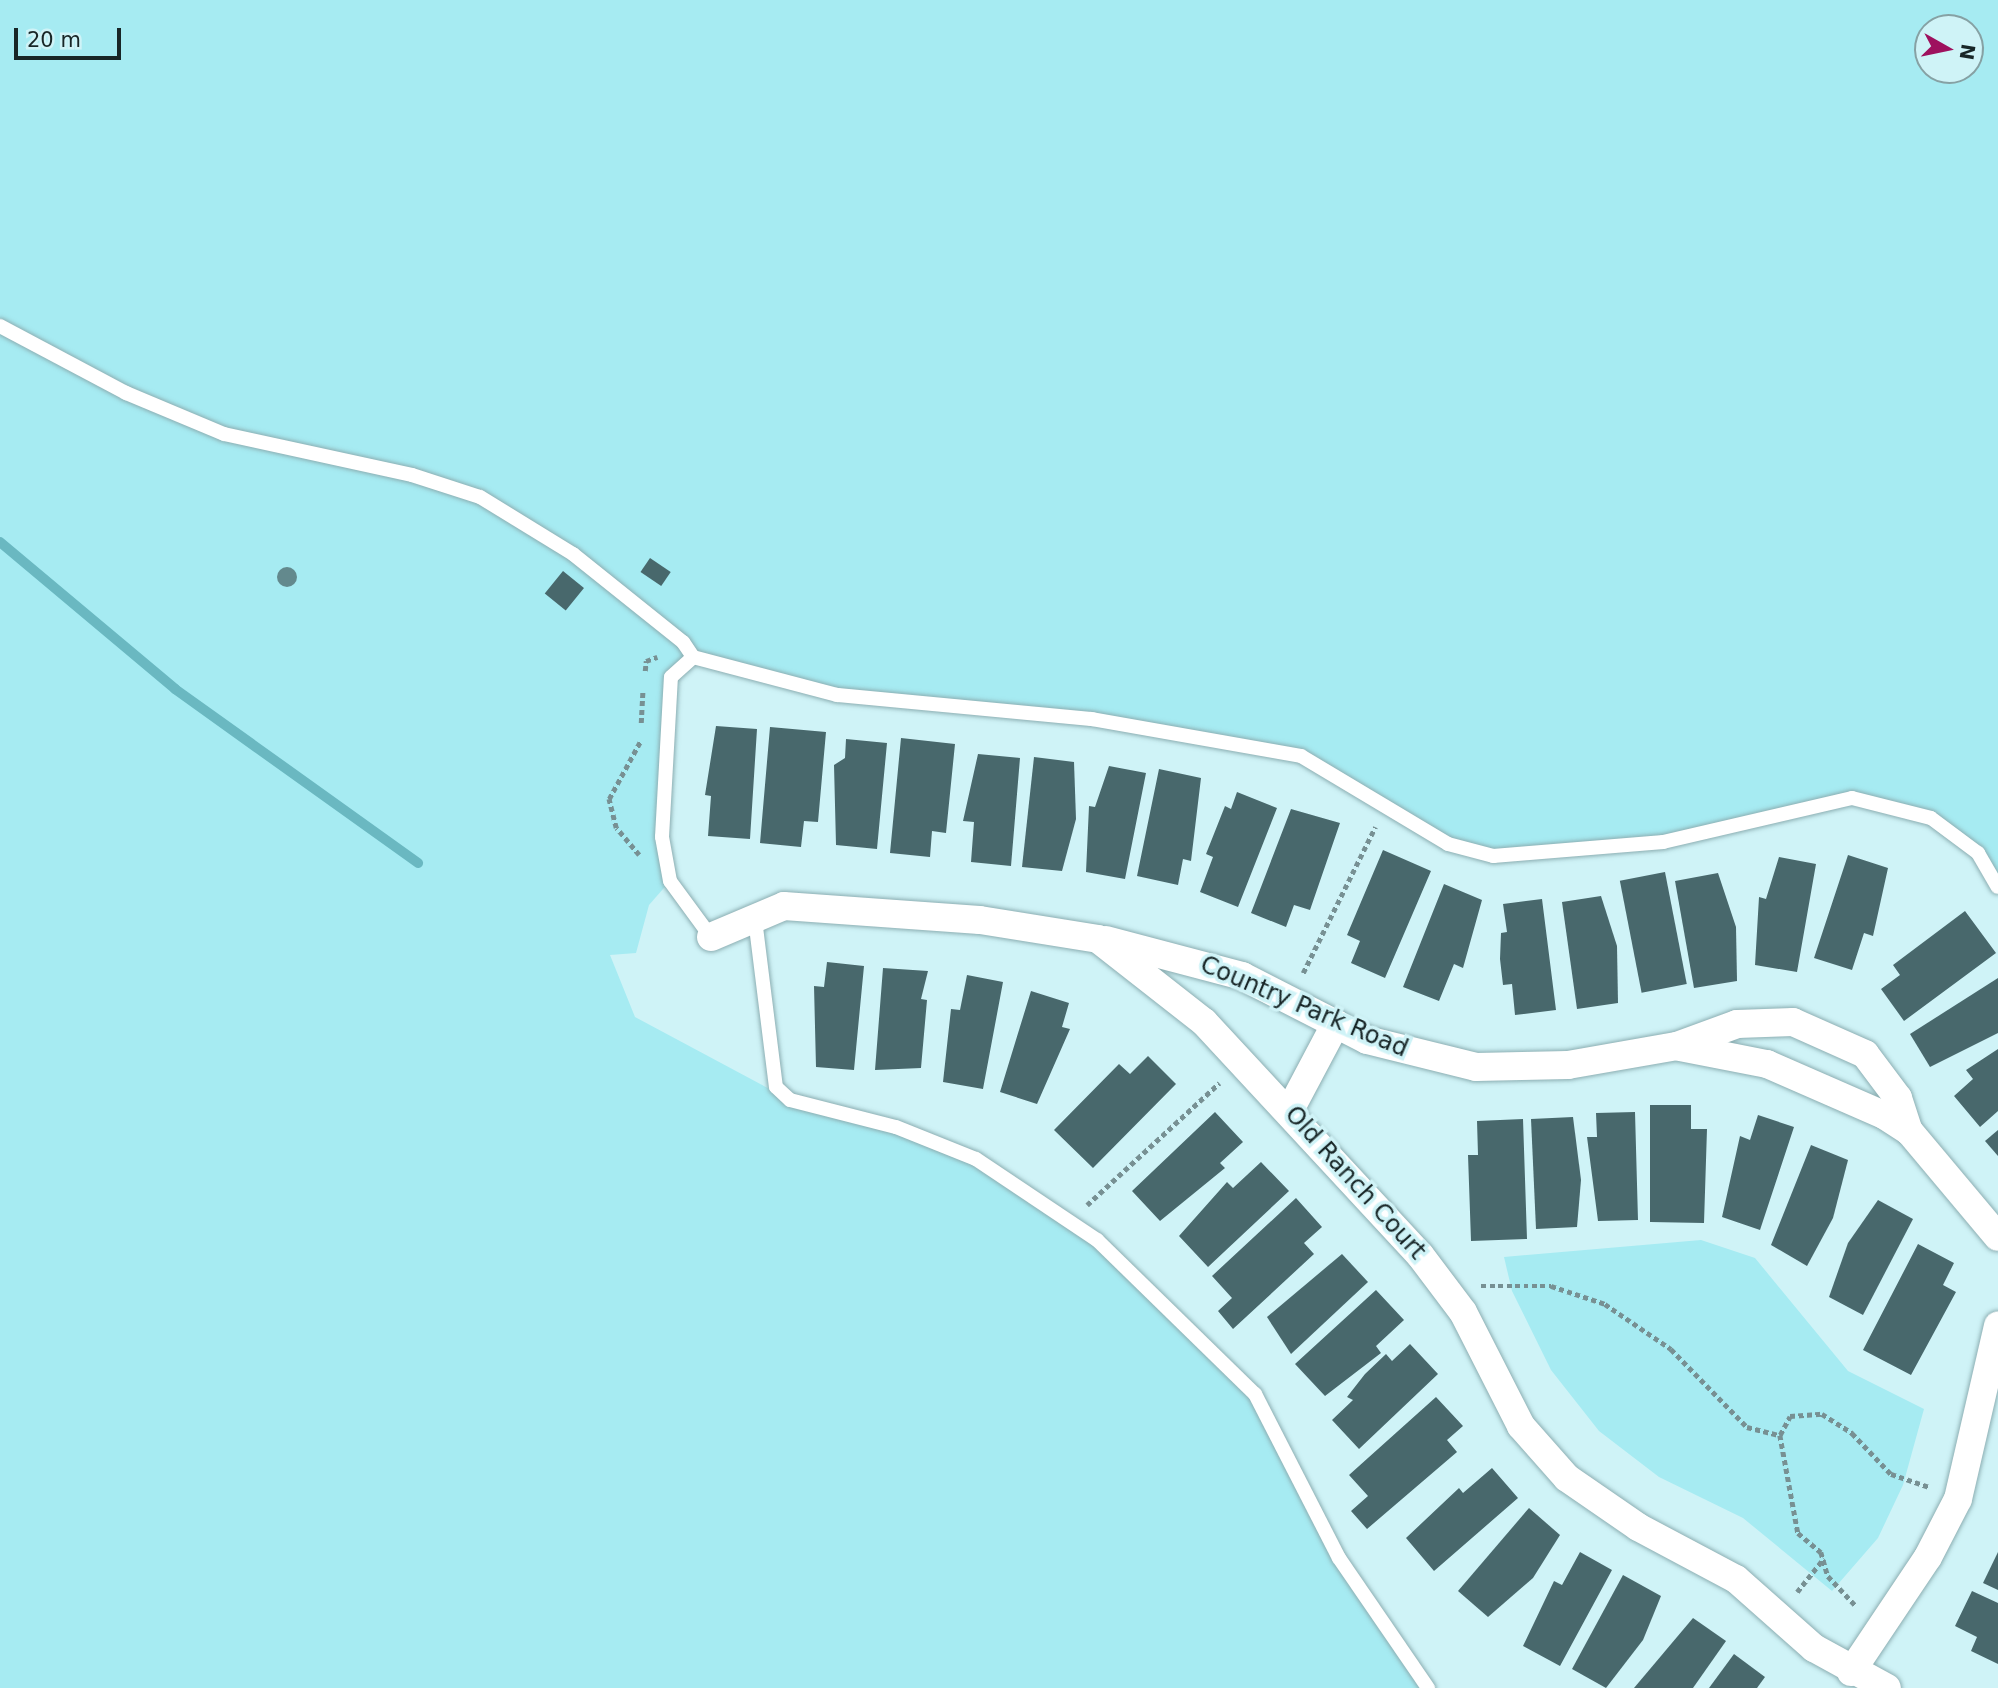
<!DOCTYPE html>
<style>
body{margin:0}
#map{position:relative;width:1998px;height:1688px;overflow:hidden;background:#cff3f7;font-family:"DejaVu Sans",sans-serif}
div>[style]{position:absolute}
.green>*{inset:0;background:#a6ebf2}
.stream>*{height:10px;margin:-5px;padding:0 5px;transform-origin:5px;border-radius:5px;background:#6ab8c1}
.building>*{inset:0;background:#48686c;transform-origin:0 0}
.path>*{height:4.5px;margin-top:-2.25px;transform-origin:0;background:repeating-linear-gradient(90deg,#779093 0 5px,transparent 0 8.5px)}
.roads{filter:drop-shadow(0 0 2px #8caeb2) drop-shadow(0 0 2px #8caeb2)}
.lane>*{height:14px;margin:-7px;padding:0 7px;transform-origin:7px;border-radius:7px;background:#fff}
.street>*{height:28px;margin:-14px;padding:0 14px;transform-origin:14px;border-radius:14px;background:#fff}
.trees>*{width:20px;height:20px;margin:-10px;border-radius:50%;background:#63898d}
span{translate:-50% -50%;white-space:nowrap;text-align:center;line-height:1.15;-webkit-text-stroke:7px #cff3f7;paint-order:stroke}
.street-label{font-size:24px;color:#182627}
.north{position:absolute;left:1914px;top:14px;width:70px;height:70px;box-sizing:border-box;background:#cff3f7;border:2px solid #86a1a4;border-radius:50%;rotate:99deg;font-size:19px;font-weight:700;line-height:28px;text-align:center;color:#182627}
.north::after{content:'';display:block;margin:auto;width:24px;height:32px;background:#9e115e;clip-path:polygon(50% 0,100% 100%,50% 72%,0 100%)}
.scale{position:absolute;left:14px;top:28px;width:107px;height:32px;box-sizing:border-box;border:4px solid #182627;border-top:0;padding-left:9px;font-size:21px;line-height:24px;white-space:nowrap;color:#182627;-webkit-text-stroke:5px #cff3f7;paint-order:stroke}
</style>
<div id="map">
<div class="green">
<i style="clip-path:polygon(evenodd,0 0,1998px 0,1998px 887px,1978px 853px,1931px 818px,1852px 798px,1663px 842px,1493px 856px,1448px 844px,1301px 756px,1092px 719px,837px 695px,693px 657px,673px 673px,662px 837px,670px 881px,649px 905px,636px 953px,610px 955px,635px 1017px,790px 1100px,939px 1142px,1051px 1205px,1255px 1394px,1339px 1558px,1428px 1688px,0 1688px,0 0,1928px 28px,1970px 28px,1970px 70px,1928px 70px,1928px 28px)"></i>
<i style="clip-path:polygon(1701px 1240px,1755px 1258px,1848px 1371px,1924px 1409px,1903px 1485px,1878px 1538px,1832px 1591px,1743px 1518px,1659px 1477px,1599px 1431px,1551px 1370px,1512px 1291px,1504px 1257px)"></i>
</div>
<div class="stream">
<i style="left:0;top:542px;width:229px;rotate:40deg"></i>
<i style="left:175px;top:689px;width:299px;rotate:35.6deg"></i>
</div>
<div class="building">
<i style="left:650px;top:558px;width:25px;height:17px;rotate:34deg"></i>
<i style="left:563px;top:571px;width:27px;height:29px;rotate:39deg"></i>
<i style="clip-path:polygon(716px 726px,757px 729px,750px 839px,708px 836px,711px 796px,705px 795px)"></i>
<i style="clip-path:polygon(770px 727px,826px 732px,818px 822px,804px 821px,801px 847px,760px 843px)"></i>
<i style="clip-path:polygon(901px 738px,955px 744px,946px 833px,932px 831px,930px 857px,890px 853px)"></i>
<i style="clip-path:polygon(846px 739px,887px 743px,877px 849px,836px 845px,834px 765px,845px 758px)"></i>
<i style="clip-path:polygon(978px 754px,1020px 758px,1011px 866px,971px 862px,974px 822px,963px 821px)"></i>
<i style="clip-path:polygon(1034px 757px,1074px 762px,1076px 819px,1062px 871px,1022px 867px)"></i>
<i style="clip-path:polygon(1109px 766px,1146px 773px,1125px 879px,1086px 872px,1089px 806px,1095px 807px)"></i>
<i style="clip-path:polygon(1159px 769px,1201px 778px,1191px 861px,1183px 859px,1178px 885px,1137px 876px)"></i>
<i style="clip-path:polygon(1237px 792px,1277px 808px,1238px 907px,1200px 892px,1213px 857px,1206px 854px,1225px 806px,1231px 809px)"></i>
<i style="clip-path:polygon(1291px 809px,1340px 823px,1310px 910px,1294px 905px,1286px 927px,1251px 913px)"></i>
<i style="clip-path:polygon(1383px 850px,1431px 871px,1385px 978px,1351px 963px,1360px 941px,1347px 935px)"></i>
<i style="clip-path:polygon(1848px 855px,1888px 868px,1873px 936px,1864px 933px,1852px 970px,1814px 958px)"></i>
<i style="clip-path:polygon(1779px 857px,1816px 864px,1797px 972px,1755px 965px,1759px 897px,1766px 899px)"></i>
<i style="left:1665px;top:872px;width:114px;height:46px;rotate:79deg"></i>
<i style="clip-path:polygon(1718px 873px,1736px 927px,1737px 981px,1694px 988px,1675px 881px)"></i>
<i style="clip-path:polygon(1444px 884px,1482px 900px,1463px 968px,1454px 964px,1439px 1001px,1403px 987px)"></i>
<i style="clip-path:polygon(1601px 896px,1617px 946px,1618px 1003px,1577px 1009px,1562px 902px)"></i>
<i style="clip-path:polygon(1542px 899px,1556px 1010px,1515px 1015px,1512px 984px,1503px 985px,1500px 959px,1501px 933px,1507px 932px,1503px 904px)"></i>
<i style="clip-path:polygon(1965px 911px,1996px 953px,1904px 1021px,1881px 989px,1900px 975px,1893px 965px)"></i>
<i style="clip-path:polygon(827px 962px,864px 966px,854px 1070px,816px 1067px,814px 986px,824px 987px)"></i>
<i style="clip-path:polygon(883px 968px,928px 971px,921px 999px,927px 1000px,921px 1068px,875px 1070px)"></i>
<i style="clip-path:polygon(967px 975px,1003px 982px,983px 1089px,943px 1082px,951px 1009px,960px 1010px)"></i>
<i style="clip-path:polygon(1998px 978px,1998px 1033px,1930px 1067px,1910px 1034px)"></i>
<i style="clip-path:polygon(1031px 991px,1069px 1003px,1062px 1027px,1070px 1029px,1037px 1104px,1000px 1092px)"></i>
<i style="clip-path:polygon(1998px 1049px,1998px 1111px,1980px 1127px,1954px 1096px,1973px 1079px,1966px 1070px)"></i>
<i style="clip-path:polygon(1148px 1056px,1176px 1084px,1093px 1168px,1054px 1130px,1119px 1064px,1130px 1074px)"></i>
<i style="clip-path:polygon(1650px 1105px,1691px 1105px,1691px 1129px,1707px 1129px,1704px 1223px,1650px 1222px)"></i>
<i style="clip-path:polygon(1215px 1112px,1243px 1142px,1220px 1163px,1225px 1168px,1160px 1221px,1132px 1191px)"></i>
<i style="clip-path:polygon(1635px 1112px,1638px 1220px,1598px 1221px,1587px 1137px,1597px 1137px,1596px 1113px)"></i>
<i style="clip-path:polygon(1758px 1115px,1794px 1127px,1760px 1230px,1722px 1217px,1740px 1136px,1750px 1140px)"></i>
<i style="clip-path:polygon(1573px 1117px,1581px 1180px,1577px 1227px,1536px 1229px,1531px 1119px)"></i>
<i style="clip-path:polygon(1523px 1119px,1527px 1239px,1471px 1241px,1468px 1155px,1478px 1155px,1477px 1121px)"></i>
<i style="clip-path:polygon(1998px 1130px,1998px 1156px,1985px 1141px)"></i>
<i style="clip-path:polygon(1811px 1145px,1848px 1160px,1833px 1218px,1807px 1266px,1771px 1245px)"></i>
<i style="clip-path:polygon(1261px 1162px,1289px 1191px,1208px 1267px,1179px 1236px,1227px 1182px,1233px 1188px)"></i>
<i style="clip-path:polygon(1296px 1198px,1322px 1227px,1304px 1243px,1314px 1254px,1233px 1329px,1218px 1311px,1232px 1298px,1212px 1276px)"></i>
<i style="clip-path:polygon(1878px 1200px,1913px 1219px,1863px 1315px,1829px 1297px,1848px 1243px)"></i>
<i style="clip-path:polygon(1918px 1244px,1954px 1263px,1943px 1285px,1956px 1292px,1911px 1375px,1863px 1350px)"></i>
<i style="clip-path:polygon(1342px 1254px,1368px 1282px,1291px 1354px,1267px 1317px)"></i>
<i style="clip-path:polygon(1376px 1290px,1404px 1320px,1376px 1346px,1381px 1353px,1325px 1396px,1295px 1364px)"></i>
<i style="clip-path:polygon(1410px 1344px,1438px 1374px,1359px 1449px,1332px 1420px,1353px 1400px,1347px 1397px,1365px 1374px,1386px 1354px,1392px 1361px)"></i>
<i style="clip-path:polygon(1436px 1397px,1463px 1426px,1447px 1440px,1457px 1452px,1367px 1529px,1351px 1511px,1368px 1496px,1349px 1475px)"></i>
<i style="clip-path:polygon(1492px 1468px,1518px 1498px,1434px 1571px,1406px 1538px,1459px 1488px,1463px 1493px)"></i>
<i style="clip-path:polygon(1529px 1508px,1560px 1535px,1533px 1578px,1488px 1617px,1458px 1591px)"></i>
<i style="clip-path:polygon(1580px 1552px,1612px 1570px,1560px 1666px,1523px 1646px,1554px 1581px,1562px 1585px)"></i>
<i style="clip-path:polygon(1998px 1552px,1998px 1590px,1983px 1583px)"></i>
<i style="clip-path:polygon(1623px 1575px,1661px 1596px,1643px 1640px,1606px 1688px,1572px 1669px)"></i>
<i style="clip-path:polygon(1972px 1591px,1998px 1603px,1998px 1664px,1971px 1651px,1977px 1637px,1955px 1626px)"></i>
<i style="clip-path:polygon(1693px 1618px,1726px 1641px,1693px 1688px,1634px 1688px)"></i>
<i style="clip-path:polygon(1734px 1654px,1765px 1677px,1757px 1688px,1709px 1688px)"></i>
</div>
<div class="path">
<i style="left:645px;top:671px;width:10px;rotate:-84deg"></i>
<i style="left:646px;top:661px;width:12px;rotate:-20deg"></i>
<i style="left:641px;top:723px;width:33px;rotate:-87deg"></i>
<i style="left:639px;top:855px;width:35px;rotate:-130deg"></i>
<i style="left:616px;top:828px;width:30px;rotate:-104deg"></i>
<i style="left:609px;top:799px;width:65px;rotate:-61.5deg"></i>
<i style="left:1303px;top:973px;width:163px;rotate:-63.7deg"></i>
<i style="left:1087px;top:1205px;width:180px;rotate:-42.7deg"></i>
<i style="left:1481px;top:1286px;width:70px"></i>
<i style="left:1551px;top:1286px;width:57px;rotate:18.4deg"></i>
<i style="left:1605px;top:1304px;width:80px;rotate:34.3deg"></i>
<i style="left:1671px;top:1349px;width:109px;rotate:45.7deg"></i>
<i style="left:1747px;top:1427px;width:34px;rotate:14deg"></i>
<i style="left:1780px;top:1435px;width:21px;rotate:-62deg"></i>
<i style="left:1790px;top:1416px;width:32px;rotate:-4deg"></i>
<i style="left:1822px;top:1414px;width:36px;rotate:32deg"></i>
<i style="left:1852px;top:1433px;width:57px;rotate:46.4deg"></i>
<i style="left:1891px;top:1474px;width:40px;rotate:18.9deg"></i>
<i style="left:1780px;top:1435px;width:100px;rotate:79.6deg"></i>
<i style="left:1798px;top:1533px;width:30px;rotate:40deg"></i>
<i style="left:1821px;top:1552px;width:25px;rotate:74deg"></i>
<i style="left:1828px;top:1576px;width:42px;rotate:46.9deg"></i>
<i style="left:1797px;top:1592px;width:43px;rotate:-51.5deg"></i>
</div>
<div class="roads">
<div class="lane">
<i style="left:0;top:326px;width:143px;rotate:28deg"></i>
<i style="left:126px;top:393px;width:106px;rotate:22.7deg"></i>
<i style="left:224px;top:434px;width:192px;rotate:12.3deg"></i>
<i style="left:412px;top:475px;width:71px;rotate:17.9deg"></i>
<i style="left:480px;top:497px;width:109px;rotate:31.5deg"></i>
<i style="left:573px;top:554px;width:141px;rotate:38.7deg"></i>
<i style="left:683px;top:642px;width:18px;rotate:56deg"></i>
<i style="left:755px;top:919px;width:169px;rotate:82.9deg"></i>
<i style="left:776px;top:1087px;width:19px;rotate:43deg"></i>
<i style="left:790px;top:1100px;width:109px;rotate:14.3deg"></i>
<i style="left:896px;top:1127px;width:86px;rotate:21.8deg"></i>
<i style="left:976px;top:1159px;width:146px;rotate:33.8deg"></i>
<i style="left:1097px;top:1240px;width:221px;rotate:44.3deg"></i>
<i style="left:1255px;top:1394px;width:184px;rotate:62.9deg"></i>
<i style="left:1339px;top:1558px;width:158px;rotate:55.6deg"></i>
<i style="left:711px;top:937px;width:69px;rotate:-126.2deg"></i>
<i style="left:670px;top:881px;width:45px;rotate:-100.3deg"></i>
<i style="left:662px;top:837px;width:160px;rotate:-86.8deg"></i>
<i style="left:671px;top:677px;width:30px;rotate:-42deg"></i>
<i style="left:693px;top:657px;width:149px;rotate:14.8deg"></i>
<i style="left:837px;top:695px;width:256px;rotate:5.4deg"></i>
<i style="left:1092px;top:719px;width:212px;rotate:10deg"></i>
<i style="left:1301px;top:756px;width:171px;rotate:30.9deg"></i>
<i style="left:1448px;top:844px;width:47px;rotate:14.9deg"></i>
<i style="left:1493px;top:856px;width:171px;rotate:-4.7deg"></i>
<i style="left:1663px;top:842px;width:194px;rotate:-13.1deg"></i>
<i style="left:1852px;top:798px;width:81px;rotate:14.2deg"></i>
<i style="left:1931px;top:818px;width:59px;rotate:36.7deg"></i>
<i style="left:1978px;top:853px;width:39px;rotate:60deg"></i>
</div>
<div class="street">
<i style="left:711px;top:937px;width:79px;rotate:-23deg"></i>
<i style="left:784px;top:906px;width:196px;rotate:4.1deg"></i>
<i style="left:980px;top:920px;width:120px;rotate:9.1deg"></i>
<i style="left:1098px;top:939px;width:135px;rotate:38.1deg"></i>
<i style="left:1204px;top:1022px;width:318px;rotate:47.2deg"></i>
<i style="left:1420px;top:1255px;width:71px;rotate:53deg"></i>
<i style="left:1463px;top:1312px;width:128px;rotate:63deg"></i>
<i style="left:1521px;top:1426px;width:69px;rotate:48.5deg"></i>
<i style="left:1567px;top:1478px;width:86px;rotate:34.6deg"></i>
<i style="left:1638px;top:1527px;width:111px;rotate:28deg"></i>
<i style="left:1736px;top:1579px;width:104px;rotate:41.5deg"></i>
<i style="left:1814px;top:1648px;width:83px;rotate:28.7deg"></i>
<i style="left:1106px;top:940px;width:141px;rotate:14.8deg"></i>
<i style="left:1242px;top:976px;width:140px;rotate:27.1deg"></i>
<i style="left:1367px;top:1040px;width:112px;rotate:13.9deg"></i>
<i style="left:1476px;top:1067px;width:92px;rotate:-1.2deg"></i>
<i style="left:1568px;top:1065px;width:111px;rotate:-9.9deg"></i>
<i style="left:1677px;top:1046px;width:64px;rotate:-20.1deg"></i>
<i style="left:1737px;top:1024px;width:56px;rotate:-2deg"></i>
<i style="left:1793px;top:1022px;width:79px;rotate:24deg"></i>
<i style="left:1865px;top:1054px;width:55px;rotate:53.1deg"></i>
<i style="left:1898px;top:1098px;width:35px;rotate:72deg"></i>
<i style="left:1680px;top:1047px;width:89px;rotate:11.1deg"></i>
<i style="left:1767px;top:1064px;width:128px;rotate:23.6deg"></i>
<i style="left:1884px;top:1115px;width:30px;rotate:33deg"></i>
<i style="left:1909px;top:1131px;width:138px;rotate:50deg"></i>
<i style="left:1290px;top:1110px;width:98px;rotate:-62.1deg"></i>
<i style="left:1851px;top:1672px;width:138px;rotate:-56.2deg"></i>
<i style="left:1928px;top:1557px;width:65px;rotate:-62.7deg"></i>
<i style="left:1958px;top:1499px;width:178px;rotate:-77deg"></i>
</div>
</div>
<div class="trees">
<i style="left:287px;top:577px"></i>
</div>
<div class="street-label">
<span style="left:1304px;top:1007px;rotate:23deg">Country Park Road</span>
<span style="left:1355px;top:1183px;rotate:48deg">Old Ranch Court</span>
</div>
<div class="north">N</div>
<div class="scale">20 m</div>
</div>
